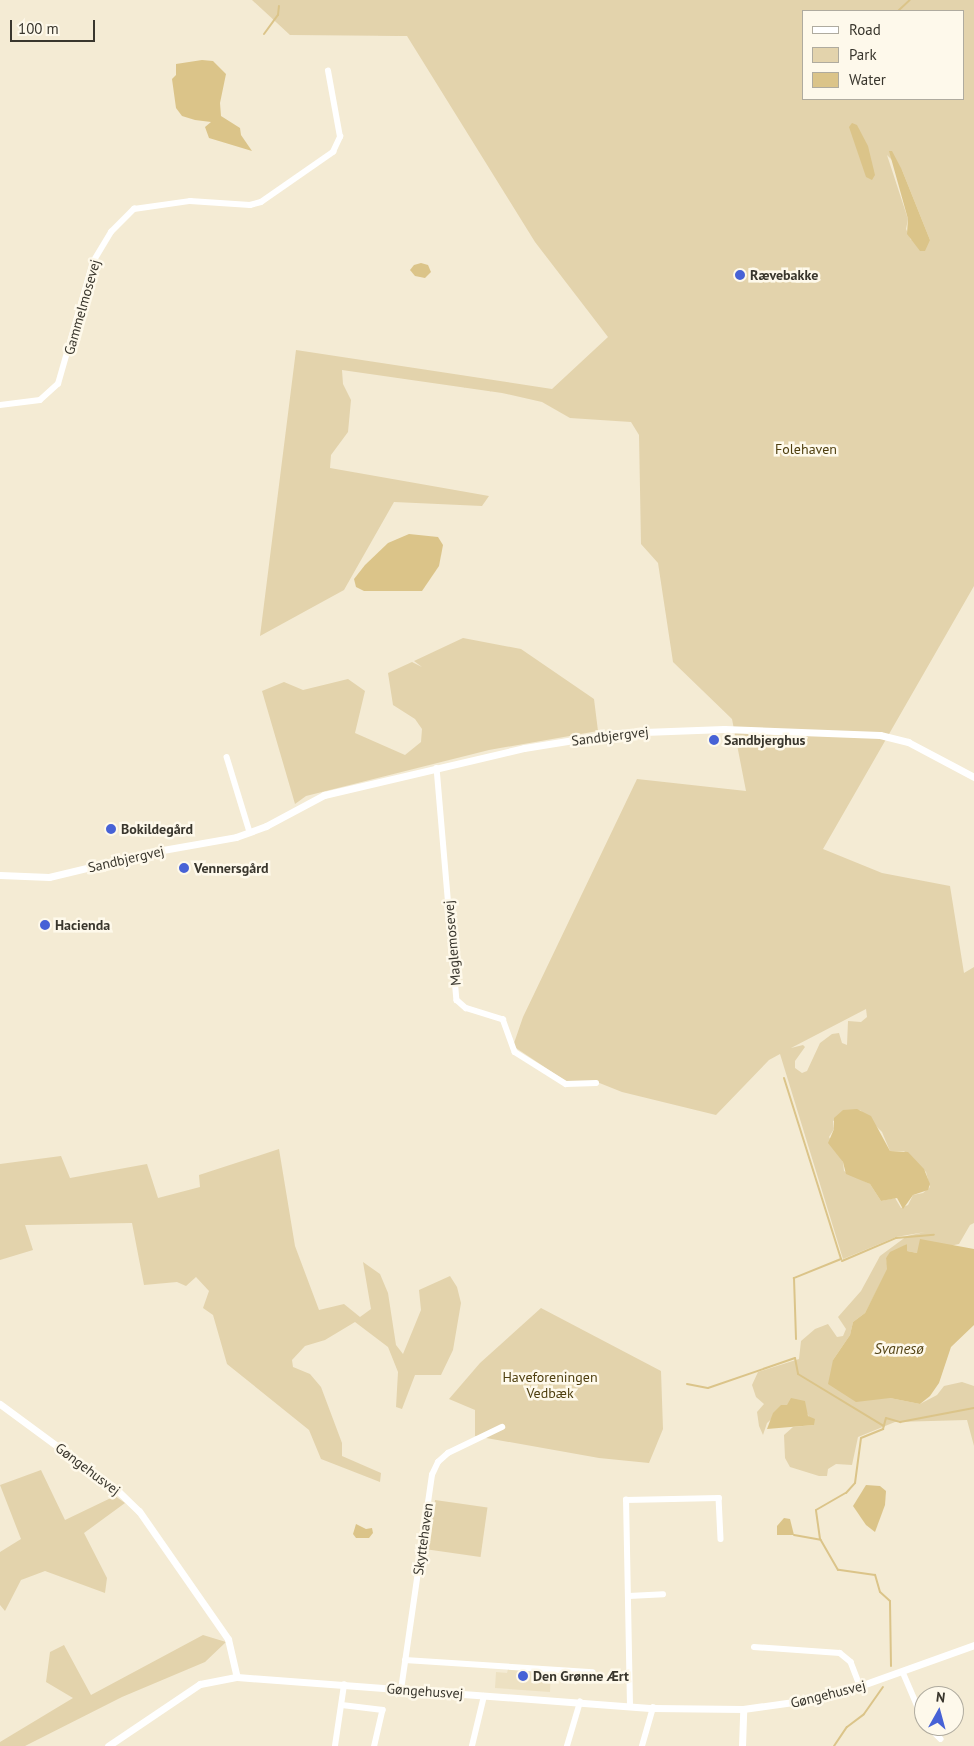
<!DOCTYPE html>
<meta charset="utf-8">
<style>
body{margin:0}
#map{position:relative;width:974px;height:1746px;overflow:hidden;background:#f4ebd4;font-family:"PT Sans",sans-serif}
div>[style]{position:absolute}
.built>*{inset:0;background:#ede1c2}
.green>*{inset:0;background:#e3d3ac;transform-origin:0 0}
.water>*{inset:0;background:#dbc489}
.stream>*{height:2px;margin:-1px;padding:0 1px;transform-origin:1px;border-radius:1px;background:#dbc489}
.minor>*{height:5.5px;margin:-2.75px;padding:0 2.75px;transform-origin:2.75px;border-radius:2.75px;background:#fff}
.tertiary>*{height:7px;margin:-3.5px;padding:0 3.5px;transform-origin:3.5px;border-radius:3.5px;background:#fff}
.dots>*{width:14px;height:14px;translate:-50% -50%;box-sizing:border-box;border:2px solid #fef9eb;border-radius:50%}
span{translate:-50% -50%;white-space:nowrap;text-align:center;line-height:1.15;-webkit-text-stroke:5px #fef9eb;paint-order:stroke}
.poi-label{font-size:14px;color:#39362d;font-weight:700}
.left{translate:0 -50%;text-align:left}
.street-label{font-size:14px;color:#39362d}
.park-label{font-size:14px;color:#4f3f0f}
.water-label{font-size:15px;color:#554516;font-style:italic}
.legend{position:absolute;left:802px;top:10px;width:162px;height:90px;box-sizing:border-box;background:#fef9eb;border:1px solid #afab9f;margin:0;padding:6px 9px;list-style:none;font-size:15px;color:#39362d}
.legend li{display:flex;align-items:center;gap:10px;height:25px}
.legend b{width:25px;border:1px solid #afab9f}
.north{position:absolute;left:914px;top:1686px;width:50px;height:50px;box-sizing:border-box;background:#fef9eb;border:1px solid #afab9f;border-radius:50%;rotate:7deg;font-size:14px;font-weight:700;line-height:20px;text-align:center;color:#39362d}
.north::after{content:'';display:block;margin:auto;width:18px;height:22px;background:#4762d6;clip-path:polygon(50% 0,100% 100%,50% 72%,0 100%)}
.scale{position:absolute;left:10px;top:20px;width:85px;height:22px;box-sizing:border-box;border:2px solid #39362d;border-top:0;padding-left:6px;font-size:15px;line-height:18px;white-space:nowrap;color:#39362d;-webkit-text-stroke:4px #fef9eb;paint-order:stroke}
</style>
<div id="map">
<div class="built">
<i style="clip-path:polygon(508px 1669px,551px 1671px,550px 1692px,495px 1688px,496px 1672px,507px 1673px)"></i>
</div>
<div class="green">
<i style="clip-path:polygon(evenodd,252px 0,974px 0,974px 586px,823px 849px,882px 873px,950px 886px,964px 973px,974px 967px,974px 1223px,970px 1225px,959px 1244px,917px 1253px,907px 1251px,907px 1244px,886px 1258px,888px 1269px,865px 1313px,853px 1322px,850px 1335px,833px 1360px,866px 1398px,890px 1398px,920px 1404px,937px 1395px,944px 1386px,962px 1382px,974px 1386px,974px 1446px,967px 1420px,895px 1422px,858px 1437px,852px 1465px,836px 1464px,828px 1469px,827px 1476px,819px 1476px,790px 1467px,785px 1458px,784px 1435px,793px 1427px,814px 1425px,800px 1402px,787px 1405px,767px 1423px,763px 1435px,759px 1426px,757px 1412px,764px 1404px,756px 1397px,752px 1385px,758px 1372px,799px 1359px,801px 1341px,815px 1329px,828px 1324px,837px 1337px,843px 1336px,846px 1329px,838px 1317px,861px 1291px,880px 1256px,907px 1236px,925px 1232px,896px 1237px,843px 1259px,780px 1054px,769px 1060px,716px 1115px,622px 1092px,597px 1082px,567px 1082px,513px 1046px,523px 1017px,637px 779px,746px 791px,732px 719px,673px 662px,658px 563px,641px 544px,639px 435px,631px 422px,570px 418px,542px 402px,502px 393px,342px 370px,343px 384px,351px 400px,348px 432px,331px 455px,330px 468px,489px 496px,482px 506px,394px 502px,344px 590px,260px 636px,296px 350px,552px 389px,608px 337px,535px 242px,407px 36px,290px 35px,252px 0,803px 11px,963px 11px,963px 99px,803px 99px,803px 11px,252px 0,887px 155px,902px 170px,930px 240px,911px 240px,906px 229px,908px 219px,887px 155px,252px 0,866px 1009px,867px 1017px,861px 1022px,848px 1021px,847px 1045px,842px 1043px,839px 1033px,832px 1034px,820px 1043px,807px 1071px,802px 1073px,795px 1068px,795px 1061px,805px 1047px,803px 1045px,791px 1048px,866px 1009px,252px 0,860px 1110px,882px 1132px,890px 1151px,904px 1151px,926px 1172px,930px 1187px,923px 1193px,913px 1195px,908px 1205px,901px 1208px,895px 1198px,881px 1201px,870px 1184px,844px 1171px,843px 1162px,829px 1137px,834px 1129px,833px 1121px,860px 1110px)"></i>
<i style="clip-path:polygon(463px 638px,521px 649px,594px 699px,598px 731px,489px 750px,306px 796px,295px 804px,262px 691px,284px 682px,303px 690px,348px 679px,365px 691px,355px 733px,405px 755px,421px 742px,422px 729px,415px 719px,393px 705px,388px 673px,412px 662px,422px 667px,414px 661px)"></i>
<i style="clip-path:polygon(279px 1149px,295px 1246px,319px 1310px,344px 1304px,360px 1317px,371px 1309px,363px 1262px,380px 1274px,388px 1293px,396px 1345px,403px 1354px,421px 1310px,419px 1290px,450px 1276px,457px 1287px,461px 1303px,453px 1350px,441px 1375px,415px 1375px,402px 1409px,396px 1407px,398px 1372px,388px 1347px,355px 1322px,325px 1340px,305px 1346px,292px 1360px,293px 1367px,310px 1374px,321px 1387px,342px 1443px,342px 1456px,381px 1473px,380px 1482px,321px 1459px,309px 1430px,227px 1364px,213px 1315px,203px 1308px,209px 1291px,196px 1277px,186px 1286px,177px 1282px,144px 1285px,132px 1223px,25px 1225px,33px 1250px,0 1260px,0 1164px,61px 1156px,70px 1178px,147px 1164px,158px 1198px,200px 1187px,199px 1175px)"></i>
<i style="clip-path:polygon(541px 1308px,661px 1371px,663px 1429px,649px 1463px,599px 1458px,475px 1436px,475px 1410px,449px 1399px,480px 1363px)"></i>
<i style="clip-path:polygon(41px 1470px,65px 1520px,115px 1496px,125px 1503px,84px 1533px,107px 1578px,105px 1593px,45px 1571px,21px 1580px,5px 1611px,0 1605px,0 1552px,21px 1539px,0 1485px)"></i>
<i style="left:435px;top:1500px;width:53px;height:50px;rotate:8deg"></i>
<i style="clip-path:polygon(203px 1635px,226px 1642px,205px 1662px,122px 1697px,25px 1746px,0 1746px,0 1742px,73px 1698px,46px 1682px,50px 1652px,64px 1645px,91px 1695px)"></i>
</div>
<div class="water">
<i style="clip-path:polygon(202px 60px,213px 61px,226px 74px,220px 103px,221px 116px,240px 128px,241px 135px,252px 151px,209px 138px,205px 127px,211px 122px,195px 120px,182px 116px,176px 108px,172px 79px,176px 75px,176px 64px)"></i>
<i style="clip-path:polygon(852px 123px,857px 125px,868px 146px,875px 175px,872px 180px,866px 177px,849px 127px)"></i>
<i style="clip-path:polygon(889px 151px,892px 151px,902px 170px,930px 240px,925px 251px,920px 251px,907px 234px,908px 219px)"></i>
<i style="clip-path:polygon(421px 263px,428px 265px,431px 272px,425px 278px,415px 276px,410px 270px,414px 265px)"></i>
<i style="clip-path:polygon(409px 534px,438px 537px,443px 545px,439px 566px,422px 591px,364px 591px,356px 587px,354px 579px,365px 565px,388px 543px)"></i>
<i style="clip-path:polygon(843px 1110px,857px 1109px,871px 1116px,890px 1151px,908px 1152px,924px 1169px,930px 1184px,928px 1190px,913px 1195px,903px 1209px,897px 1198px,881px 1201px,870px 1184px,846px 1174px,843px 1162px,828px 1143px,834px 1129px,834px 1118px)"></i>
<i style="clip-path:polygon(920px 1239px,974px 1249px,974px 1325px,951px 1347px,939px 1383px,930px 1396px,920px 1404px,890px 1398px,856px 1402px,828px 1384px,833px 1360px,850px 1335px,853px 1322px,865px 1313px,887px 1269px,886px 1258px,890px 1252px,907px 1244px,907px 1251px,917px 1253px)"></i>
<i style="clip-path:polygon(791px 1398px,805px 1401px,808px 1416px,815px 1419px,814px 1425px,767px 1429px,773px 1413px,781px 1405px,787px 1405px)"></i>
<i style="clip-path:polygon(866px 1485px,880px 1486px,886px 1491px,885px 1505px,875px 1532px,866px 1525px,853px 1506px)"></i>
<i style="clip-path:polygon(784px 1518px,790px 1519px,794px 1535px,777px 1535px,777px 1526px)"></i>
<i style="clip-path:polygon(356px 1524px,366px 1529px,372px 1528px,373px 1533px,369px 1538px,356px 1538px,353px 1534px)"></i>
</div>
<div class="stream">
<i style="left:898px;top:11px;width:16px;rotate:-43deg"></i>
<i style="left:264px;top:34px;width:24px;rotate:-54deg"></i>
<i style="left:278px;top:15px;width:9px;rotate:-84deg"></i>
<i style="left:784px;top:1078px;width:190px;rotate:72.5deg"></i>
<i style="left:841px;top:1259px;width:51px;rotate:158deg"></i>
<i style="left:794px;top:1278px;width:61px;rotate:88.1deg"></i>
<i style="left:842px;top:1261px;width:59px;rotate:-23.1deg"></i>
<i style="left:896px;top:1238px;width:38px;rotate:-5deg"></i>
<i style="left:687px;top:1384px;width:21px;rotate:11deg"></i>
<i style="left:708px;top:1388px;width:92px;rotate:-19deg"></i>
<i style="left:795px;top:1358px;width:16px;rotate:79deg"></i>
<i style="left:798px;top:1374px;width:100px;rotate:31.2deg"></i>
<i style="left:794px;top:1535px;width:27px;rotate:10deg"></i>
<i style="left:891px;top:1666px;width:65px;rotate:-90.9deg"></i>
<i style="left:890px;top:1601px;width:13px;rotate:-138deg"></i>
<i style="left:880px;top:1592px;width:18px;rotate:-106deg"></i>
<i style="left:875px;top:1575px;width:37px;rotate:-172deg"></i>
<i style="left:838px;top:1570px;width:36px;rotate:-120deg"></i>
<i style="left:820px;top:1539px;width:29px;rotate:-98deg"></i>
<i style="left:816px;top:1510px;width:34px;rotate:-30deg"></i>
<i style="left:846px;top:1493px;width:13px;rotate:-48deg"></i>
<i style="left:855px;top:1483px;width:45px;rotate:-82.4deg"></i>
<i style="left:861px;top:1438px;width:24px;rotate:-22deg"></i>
<i style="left:883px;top:1429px;width:11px;rotate:-75deg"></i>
<i style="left:886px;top:1418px;width:15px;rotate:16deg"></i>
<i style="left:900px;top:1422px;width:75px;rotate:-10.7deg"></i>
<i style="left:834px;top:1746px;width:23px;rotate:-56deg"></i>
<i style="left:847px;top:1727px;width:21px;rotate:-37deg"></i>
<i style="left:864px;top:1714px;width:33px;rotate:-55deg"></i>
</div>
<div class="minor">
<i style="left:0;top:405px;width:40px;rotate:-7.1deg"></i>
<i style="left:40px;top:400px;width:24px;rotate:-42deg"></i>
<i style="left:58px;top:384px;width:127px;rotate:-74deg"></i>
<i style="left:93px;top:262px;width:35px;rotate:-59deg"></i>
<i style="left:111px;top:232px;width:33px;rotate:-45deg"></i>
<i style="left:134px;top:209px;width:57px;rotate:-8.1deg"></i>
<i style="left:190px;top:201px;width:60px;rotate:3.8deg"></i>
<i style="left:250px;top:205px;width:11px;rotate:-15deg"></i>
<i style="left:261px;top:202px;width:88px;rotate:-34.8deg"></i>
<i style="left:333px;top:152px;width:17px;rotate:-65deg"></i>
<i style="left:340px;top:137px;width:67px;rotate:-100.3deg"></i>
<i style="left:227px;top:757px;width:78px;rotate:73deg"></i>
<i style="left:437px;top:768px;width:233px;rotate:85.1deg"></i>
<i style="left:457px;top:1000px;width:12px;rotate:42deg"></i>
<i style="left:466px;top:1008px;width:39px;rotate:17deg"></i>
<i style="left:503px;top:1019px;width:35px;rotate:70deg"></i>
<i style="left:515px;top:1052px;width:60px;rotate:32.1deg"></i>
<i style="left:566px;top:1084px;width:30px;rotate:-2deg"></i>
<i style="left:629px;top:1596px;width:34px;rotate:-3deg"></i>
<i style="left:754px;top:1647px;width:86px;rotate:4deg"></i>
<i style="left:840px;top:1653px;width:14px;rotate:39deg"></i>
<i style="left:851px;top:1662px;width:28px;rotate:69deg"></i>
<i style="left:405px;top:1660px;width:188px;rotate:3.7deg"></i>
<i style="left:903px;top:1672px;width:53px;rotate:66.8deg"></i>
<i style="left:401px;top:1690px;width:217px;rotate:-81.8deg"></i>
<i style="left:432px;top:1475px;width:14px;rotate:-65deg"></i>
<i style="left:438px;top:1462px;width:13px;rotate:-42deg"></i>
<i style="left:448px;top:1453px;width:60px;rotate:-25.7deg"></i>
<i style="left:342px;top:1705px;width:41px;rotate:7deg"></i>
<i style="left:383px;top:1710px;width:37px;rotate:103deg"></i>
<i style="left:630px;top:1706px;width:206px;rotate:-91.1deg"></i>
<i style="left:626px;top:1500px;width:93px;rotate:-1.2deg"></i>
<i style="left:719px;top:1498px;width:41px;rotate:87.2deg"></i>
<i style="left:928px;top:1726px;width:18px;rotate:45deg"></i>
<i style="left:335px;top:1746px;width:62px;rotate:-81.6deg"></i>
<i style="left:472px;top:1746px;width:51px;rotate:-76.5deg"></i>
<i style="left:567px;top:1746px;width:46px;rotate:-73.5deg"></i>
<i style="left:642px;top:1746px;width:40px;rotate:-74deg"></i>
</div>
<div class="tertiary">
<i style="left:0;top:875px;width:49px;rotate:2.3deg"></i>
<i style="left:49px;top:877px;width:111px;rotate:-13.5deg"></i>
<i style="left:157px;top:851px;width:80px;rotate:-10deg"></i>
<i style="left:236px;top:837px;width:32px;rotate:-20deg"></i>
<i style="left:266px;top:826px;width:66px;rotate:-28.1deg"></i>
<i style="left:324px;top:795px;width:205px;rotate:-13.2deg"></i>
<i style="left:524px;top:748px;width:94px;rotate:-9.2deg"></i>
<i style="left:617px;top:733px;width:107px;rotate:-2.1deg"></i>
<i style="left:724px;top:729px;width:156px;rotate:2.2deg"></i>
<i style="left:880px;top:735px;width:29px;rotate:14deg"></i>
<i style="left:908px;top:742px;width:75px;rotate:27.9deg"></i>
<i style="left:0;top:1404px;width:147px;rotate:36.4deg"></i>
<i style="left:118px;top:1491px;width:29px;rotate:44deg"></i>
<i style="left:139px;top:1511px;width:156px;rotate:55.2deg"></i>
<i style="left:228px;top:1639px;width:39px;rotate:77deg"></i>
<i style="left:237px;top:1677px;width:417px;rotate:4.3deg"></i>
<i style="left:653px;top:1708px;width:90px;rotate:0.6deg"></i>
<i style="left:743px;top:1709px;width:87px;rotate:-7.9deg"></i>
<i style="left:829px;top:1697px;width:154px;rotate:-19.7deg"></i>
<i style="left:108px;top:1746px;width:111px;rotate:-34deg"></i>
<i style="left:200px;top:1684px;width:38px;rotate:-11deg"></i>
<i style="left:742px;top:1746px;width:37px;rotate:-88deg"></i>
</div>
<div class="dots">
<i style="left:740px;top:275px;background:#4762d6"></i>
<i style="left:714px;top:740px;background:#4762d6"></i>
<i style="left:111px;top:829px;background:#4762d6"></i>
<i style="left:184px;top:868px;background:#4762d6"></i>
<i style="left:45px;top:925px;background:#4762d6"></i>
<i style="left:523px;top:1676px;background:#4762d6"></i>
</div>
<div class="poi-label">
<span class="left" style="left:750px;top:275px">Rævebakke</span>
<span class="left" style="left:724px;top:740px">Sandbjerghus</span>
<span class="left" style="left:121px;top:829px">Bokildegård</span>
<span class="left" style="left:194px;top:868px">Vennersgård</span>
<span class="left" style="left:55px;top:925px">Hacienda</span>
<span class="left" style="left:533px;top:1676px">Den Grønne Ært</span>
</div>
<div class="street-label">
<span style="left:82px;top:307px;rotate:-74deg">Gammelmosevej</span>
<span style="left:610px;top:736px;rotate:-7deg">Sandbjergvej</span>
<span style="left:126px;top:859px;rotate:-13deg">Sandbjergvej</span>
<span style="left:452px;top:943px;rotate:-95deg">Maglemosevej</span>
<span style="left:88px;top:1469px;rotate:37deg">Gøngehusvej</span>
<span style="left:423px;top:1539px;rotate:-82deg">Skyttehaven</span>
<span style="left:425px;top:1691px;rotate:4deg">Gøngehusvej</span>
<span style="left:828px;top:1694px;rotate:-14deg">Gøngehusvej</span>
</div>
<div class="park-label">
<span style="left:806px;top:449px">Folehaven</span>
<span style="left:550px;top:1385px">Haveforeningen<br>Vedbæk</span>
</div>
<div class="water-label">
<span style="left:899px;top:1349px">Svanesø</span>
</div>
<ul class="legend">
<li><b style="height:6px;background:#fff"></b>Road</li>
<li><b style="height:14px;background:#e3d3ac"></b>Park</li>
<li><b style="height:14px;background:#dbc489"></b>Water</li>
</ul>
<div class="north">N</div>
<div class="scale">100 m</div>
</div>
